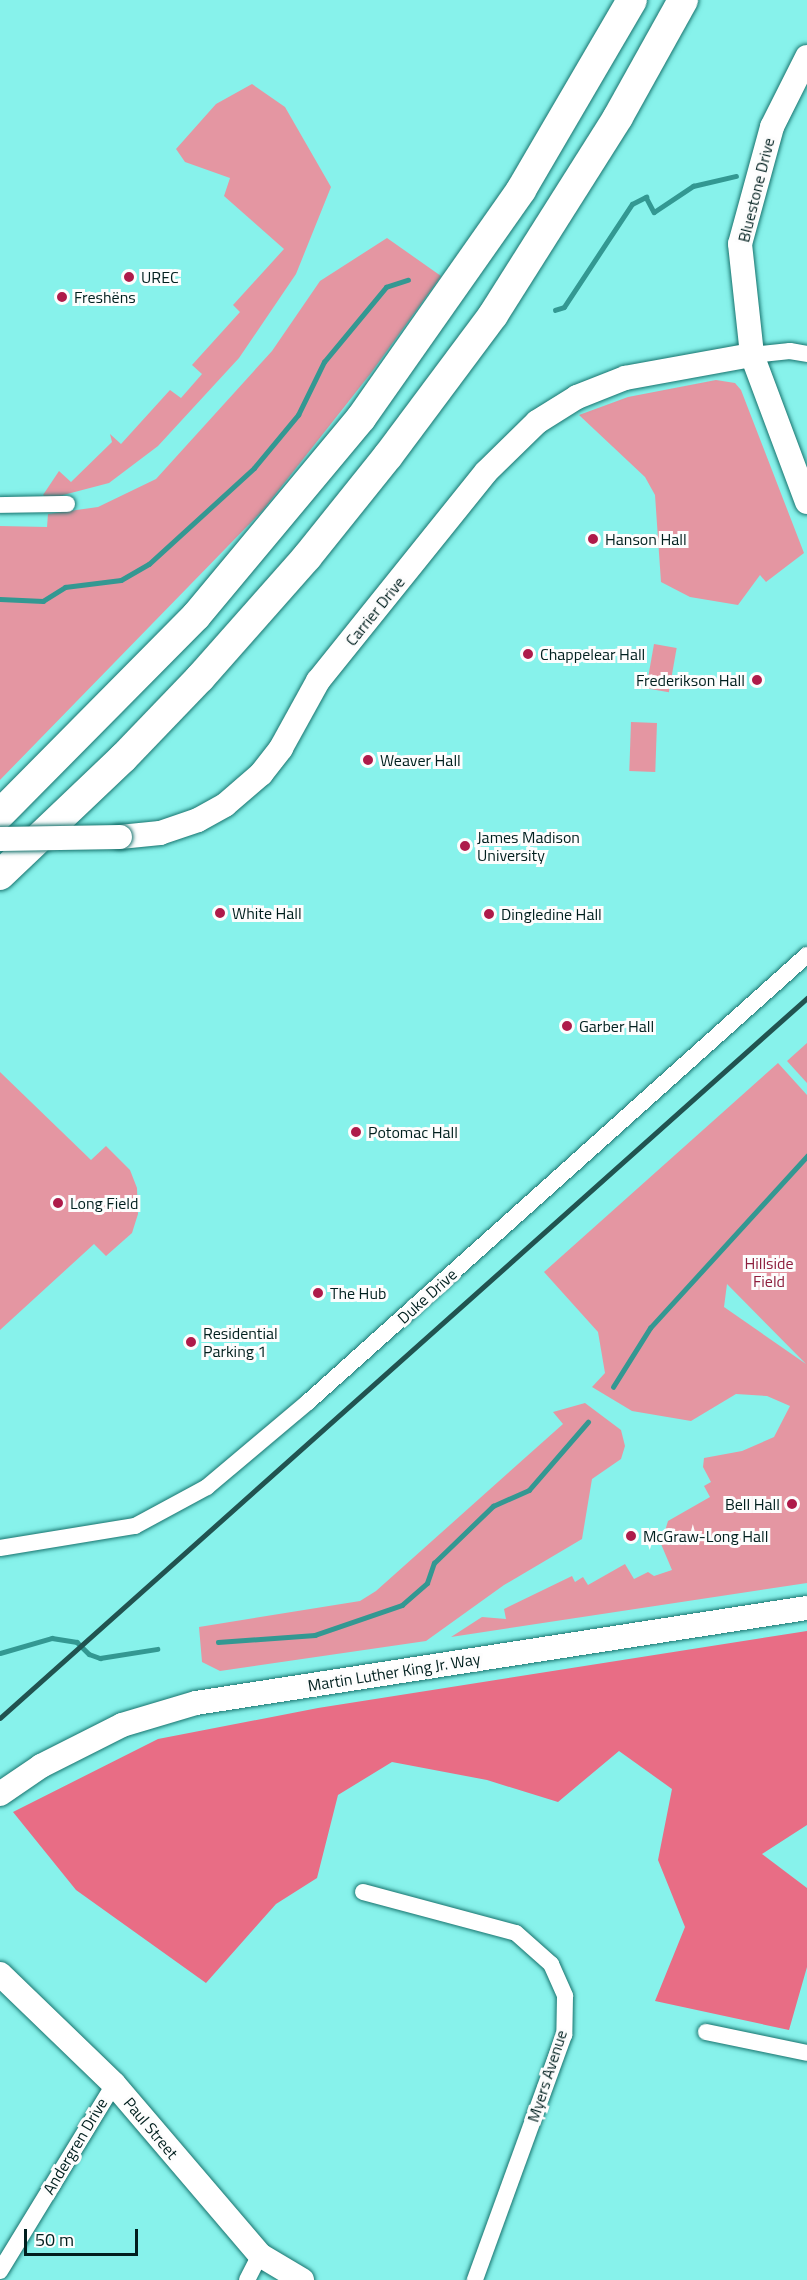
<!DOCTYPE html>
<meta charset="utf-8">
<style>
body{margin:0}
#map{position:relative;width:807px;height:2280px;overflow:hidden;background:#87f2eb;font-family:"Titillium Web",sans-serif}
div>[style]{position:absolute}
.green>*{inset:0;background:#e496a2;transform-origin:0 0}
.forest>*{inset:0;background:#e86d85}
.stream>*{height:4.5px;margin:-2.25px;padding:0 2.25px;transform-origin:2.25px;border-radius:2.25px;background:#339892}
.roads{filter:drop-shadow(0 0 2px #18736e) drop-shadow(0 0 2px #18736e)}
.street>*{height:16px;margin:-8px;padding:0 8px;transform-origin:8px;border-radius:8px;background:#fff}
.secondary>*{height:24px;margin:-12px;padding:0 12px;transform-origin:12px;border-radius:12px;background:#fff}
.highway>*{height:30px;margin:-15px;padding:0 15px;transform-origin:15px;border-radius:15px;background:#fff}
.rail>*{height:4.5px;margin:-2.25px;padding:0 2.25px;transform-origin:2.25px;border-radius:2.25px;background:#215350}
.bridges{filter:drop-shadow(0 0 2px #18736e) drop-shadow(0 0 2px #18736e)}
.secondary-bridge>*{height:24px;margin:-12px;padding:0 12px;transform-origin:12px;border-radius:12px;background:#fff}
.dots>*{width:16px;height:16px;translate:-50% -50%;box-sizing:border-box;border:3px solid #fdfdfd;border-radius:50%}
span{translate:-50% -50%;white-space:nowrap;text-align:center;line-height:1.15;-webkit-text-stroke:6px #fdfdfd;paint-order:stroke}
.street-label{font-size:16px;color:#001f1e}
.poi-label{font-size:16px;color:#001f1e}
.left{translate:0 -50%;text-align:left}
.right{translate:-100% -50%;text-align:right}
.park-label{font-size:16px;color:#8d1e3d}
.scale{position:absolute;left:24px;top:2229px;width:114px;height:27px;box-sizing:border-box;border:3px solid #001f1e;border-top:0;padding-left:8px;font-size:18px;line-height:21px;white-space:nowrap;color:#001f1e;-webkit-text-stroke:4px #fdfdfd;paint-order:stroke}
</style>
<div id="map">
<div class="green">
<i style="clip-path:polygon(252px 84px,285px 107px,331px 187px,296px 274px,239px 358px,158px 446px,109px 483px,48px 499px,43px 495px,59px 471px,71px 482px,112px 442px,110px 434px,121px 444px,170px 390px,181px 398px,202px 374px,192px 365px,240px 312px,233px 305px,284px 249px,224px 196px,230px 178px,185px 162px,176px 149px,216px 104px)"></i>
<i style="clip-path:polygon(387px 238px,441px 276px,371px 373px,263px 510px,0 780px,0 526px,47px 527px,48px 514px,98px 507px,156px 479px,272px 351px,320px 281px)"></i>
<i style="clip-path:polygon(716px 380px,735px 383px,741px 390px,804px 553px,766px 582px,760px 575px,738px 605px,690px 597px,661px 582px,655px 495px,645px 477px,579px 415px,628px 397px)"></i>
<i style="left:654px;top:644px;width:23px;height:45px;rotate:10deg"></i>
<i style="left:631px;top:722px;width:26px;height:49px;rotate:2deg"></i>
<i style="clip-path:polygon(807px 1043px,807px 1083px,787px 1061px)"></i>
<i style="clip-path:polygon(evenodd,778px 1063px,807px 1095px,807px 1583px,451px 1637px,482px 1617px,506px 1619px,504px 1609px,572px 1576px,575px 1582px,583px 1577px,588px 1585px,625px 1564px,634px 1579px,648px 1572px,654px 1576px,672px 1570px,661px 1544px,668px 1521px,710px 1497px,704px 1486px,711px 1482px,703px 1467px,704px 1458px,742px 1451px,774px 1437px,790px 1406px,767px 1396px,736px 1394px,691px 1421px,632px 1411px,592px 1387px,605px 1373px,598px 1332px,544px 1272px,778px 1063px,727px 1284px,806px 1364px,724px 1307px,727px 1284px)"></i>
<i style="clip-path:polygon(0 1072px,91px 1160px,106px 1146px,130px 1170px,137px 1188px,138px 1214px,132px 1233px,106px 1256px,94px 1244px,0 1330px)"></i>
<i style="clip-path:polygon(585px 1403px,621px 1430px,625px 1446px,621px 1459px,592px 1479px,582px 1539px,504px 1585px,426px 1641px,220px 1671px,202px 1662px,199px 1627px,360px 1601px,376px 1591px,563px 1424px,553px 1412px)"></i>
</div>
<div class="forest">
<i style="clip-path:polygon(807px 1631px,807px 1825px,762px 1854px,807px 1888px,807px 1967px,789px 2030px,655px 2001px,685px 1927px,658px 1860px,672px 1789px,619px 1751px,558px 1802px,487px 1780px,392px 1762px,338px 1795px,317px 1878px,276px 1904px,206px 1983px,76px 1890px,13px 1812px,158px 1739px,318px 1708px)"></i>
</div>
<div class="stream">
<i style="left:555px;top:310px;width:9px;rotate:-18deg"></i>
<i style="left:564px;top:307px;width:123px;rotate:-56.6deg"></i>
<i style="left:632px;top:204px;width:16px;rotate:-27deg"></i>
<i style="left:646px;top:197px;width:17px;rotate:62deg"></i>
<i style="left:654px;top:212px;width:47px;rotate:-33.7deg"></i>
<i style="left:693px;top:186px;width:44px;rotate:-13.1deg"></i>
<i style="left:0;top:599px;width:43px;rotate:2.7deg"></i>
<i style="left:43px;top:601px;width:26px;rotate:-32deg"></i>
<i style="left:65px;top:587px;width:56px;rotate:-7.1deg"></i>
<i style="left:121px;top:580px;width:32px;rotate:-30deg"></i>
<i style="left:149px;top:564px;width:142px;rotate:-42.4deg"></i>
<i style="left:254px;top:468px;width:69px;rotate:-50.3deg"></i>
<i style="left:298px;top:415px;width:59px;rotate:-63.9deg"></i>
<i style="left:324px;top:362px;width:97px;rotate:-50.4deg"></i>
<i style="left:386px;top:287px;width:23px;rotate:-18deg"></i>
<i style="left:613px;top:1387px;width:70px;rotate:-57.9deg"></i>
<i style="left:650px;top:1328px;width:233px;rotate:-47.6deg"></i>
<i style="left:218px;top:1642px;width:97px;rotate:-4.1deg"></i>
<i style="left:315px;top:1635px;width:92px;rotate:-19deg"></i>
<i style="left:402px;top:1605px;width:33px;rotate:-41deg"></i>
<i style="left:427px;top:1583px;width:21px;rotate:-71deg"></i>
<i style="left:434px;top:1563px;width:82px;rotate:-44deg"></i>
<i style="left:493px;top:1506px;width:39px;rotate:-24deg"></i>
<i style="left:529px;top:1490px;width:90px;rotate:-49.1deg"></i>
<i style="left:0;top:1653px;width:54px;rotate:-16.1deg"></i>
<i style="left:52px;top:1638px;width:25px;rotate:9deg"></i>
<i style="left:77px;top:1642px;width:17px;rotate:45deg"></i>
<i style="left:89px;top:1654px;width:12px;rotate:20deg"></i>
<i style="left:100px;top:1658px;width:58px;rotate:-9deg"></i>
</div>
<div class="roads">
<div class="street">
<i style="left:752px;top:355px;width:38px;rotate:-6deg"></i>
<i style="left:790px;top:351px;width:17px;rotate:10deg"></i>
<i style="left:0;top:505px;width:67px;rotate:-0.9deg"></i>
<i style="left:0;top:1548px;width:137px;rotate:-9.3deg"></i>
<i style="left:135px;top:1526px;width:82px;rotate:-28.4deg"></i>
<i style="left:207px;top:1487px;width:132px;rotate:-40.1deg"></i>
<i style="left:308px;top:1402px;width:670px;rotate:-41.85deg"></i>
<i style="left:363px;top:1892px;width:158px;rotate:15deg"></i>
<i style="left:516px;top:1933px;width:47px;rotate:41.5deg"></i>
<i style="left:551px;top:1964px;width:35px;rotate:66deg"></i>
<i style="left:565px;top:1996px;width:39px;rotate:91deg"></i>
<i style="left:564px;top:2035px;width:261px;rotate:110deg"></i>
<i style="left:706px;top:2032px;width:103px;rotate:11.7deg"></i>
<i style="left:0;top:2271px;width:219px;rotate:-58.6deg"></i>
<i style="left:247px;top:2280px;width:28px;rotate:-63deg"></i>
</div>
<div class="secondary">
<i style="left:807px;top:57px;width:78px;rotate:116.6deg"></i>
<i style="left:772px;top:127px;width:121px;rotate:105.3deg"></i>
<i style="left:740px;top:244px;width:112px;rotate:83.8deg"></i>
<i style="left:752px;top:355px;width:157px;rotate:69.5deg"></i>
<i style="left:120px;top:837px;width:40px;rotate:-5.7deg"></i>
<i style="left:160px;top:833px;width:40px;rotate:-18.9deg"></i>
<i style="left:198px;top:820px;width:31px;rotate:-29deg"></i>
<i style="left:225px;top:805px;width:48px;rotate:-40.7deg"></i>
<i style="left:261px;top:774px;width:33px;rotate:-52deg"></i>
<i style="left:281px;top:748px;width:77px;rotate:-61.1deg"></i>
<i style="left:318px;top:681px;width:268px;rotate:-51.2deg"></i>
<i style="left:486px;top:472px;width:71px;rotate:-44.4deg"></i>
<i style="left:537px;top:422px;width:47px;rotate:-32deg"></i>
<i style="left:577px;top:397px;width:52px;rotate:-21.6deg"></i>
<i style="left:625px;top:378px;width:129px;rotate:-10.3deg"></i>
<i style="left:0;top:1794px;width:50px;rotate:-34.3deg"></i>
<i style="left:41px;top:1766px;width:91px;rotate:-26.8deg"></i>
<i style="left:122px;top:1725px;width:77px;rotate:-16.6deg"></i>
<i style="left:196px;top:1703px;width:618px;rotate:-8.84deg"></i>
<i style="left:0;top:1974px;width:158px;rotate:44deg"></i>
<i style="left:114px;top:2084px;width:225px;rotate:49.5deg"></i>
<i style="left:260px;top:2255px;width:49px;rotate:30.8deg"></i>
</div>
<div class="highway">
<i style="left:0;top:814px;width:279px;rotate:-45.3deg"></i>
<i style="left:196px;top:616px;width:258px;rotate:-50.2deg"></i>
<i style="left:361px;top:418px;width:279px;rotate:-54.9deg"></i>
<i style="left:521px;top:190px;width:220px;rotate:-59.7deg"></i>
<i style="left:0;top:875px;width:170px;rotate:-43.6deg"></i>
<i style="left:123px;top:758px;width:111px;rotate:-46.1deg"></i>
<i style="left:200px;top:678px;width:162px;rotate:-48.5deg"></i>
<i style="left:307px;top:557px;width:129px;rotate:-51.3deg"></i>
<i style="left:388px;top:456px;width:176px;rotate:-53.3deg"></i>
<i style="left:493px;top:315px;width:234px;rotate:-57.7deg"></i>
<i style="left:618px;top:117px;width:134px;rotate:-60.9deg"></i>
</div>
</div>
<div class="rail">
<i style="left:0;top:1718px;width:1082px;rotate:-41.74deg"></i>
</div>
<div class="bridges">
<div class="secondary-bridge">
<i style="left:0;top:839px;width:120px;rotate:-1deg"></i>
</div>
</div>
<div class="dots">
<i style="left:129px;top:277px;background:#ae1b4a"></i>
<i style="left:62px;top:297px;background:#ae1b4a"></i>
<i style="left:593px;top:539px;background:#ae1b4a"></i>
<i style="left:528px;top:654px;background:#ae1b4a"></i>
<i style="left:757px;top:680px;background:#ae1b4a"></i>
<i style="left:368px;top:760px;background:#ae1b4a"></i>
<i style="left:465px;top:846px;background:#ae1b4a"></i>
<i style="left:220px;top:913px;background:#ae1b4a"></i>
<i style="left:489px;top:914px;background:#ae1b4a"></i>
<i style="left:567px;top:1026px;background:#ae1b4a"></i>
<i style="left:356px;top:1132px;background:#ae1b4a"></i>
<i style="left:58px;top:1203px;background:#ae1b4a"></i>
<i style="left:318px;top:1293px;background:#ae1b4a"></i>
<i style="left:191px;top:1342px;background:#ae1b4a"></i>
<i style="left:792px;top:1504px;background:#ae1b4a"></i>
<i style="left:631px;top:1536px;background:#ae1b4a"></i>
</div>
<div class="street-label">
<span style="left:756px;top:190px;rotate:-76deg">Bluestone Drive</span>
<span style="left:375px;top:611px;rotate:-51deg">Carrier Drive</span>
<span style="left:427px;top:1296px;rotate:-42deg">Duke Drive</span>
<span style="left:394px;top:1672px;rotate:-9deg">Martin Luther King Jr. Way</span>
<span style="left:547px;top:2076px;rotate:-72deg">Myers Avenue</span>
<span style="left:151px;top:2128px;rotate:50deg">Paul Street</span>
<span style="left:75px;top:2146px;rotate:-59deg">Andergren Drive</span>
</div>
<div class="poi-label">
<span class="left" style="left:141px;top:277px">UREC</span>
<span class="left" style="left:74px;top:297px">Freshëns</span>
<span class="left" style="left:605px;top:539px">Hanson Hall</span>
<span class="left" style="left:540px;top:654px">Chappelear Hall</span>
<span class="right" style="left:745px;top:680px">Frederikson Hall</span>
<span class="left" style="left:380px;top:760px">Weaver Hall</span>
<span class="left" style="left:477px;top:846px">James Madison<br>University</span>
<span class="left" style="left:232px;top:913px">White Hall</span>
<span class="left" style="left:501px;top:914px">Dingledine Hall</span>
<span class="left" style="left:579px;top:1026px">Garber Hall</span>
<span class="left" style="left:368px;top:1132px">Potomac Hall</span>
<span class="left" style="left:70px;top:1203px">Long Field</span>
<span class="left" style="left:330px;top:1293px">The Hub</span>
<span class="left" style="left:203px;top:1342px">Residential<br>Parking 1</span>
<span class="right" style="left:780px;top:1504px">Bell Hall</span>
<span class="left" style="left:643px;top:1536px">McGraw-Long Hall</span>
</div>
<div class="park-label">
<span style="left:769px;top:1272px">Hillside<br>Field</span>
</div>
<div class="scale">50 m</div>
</div>
